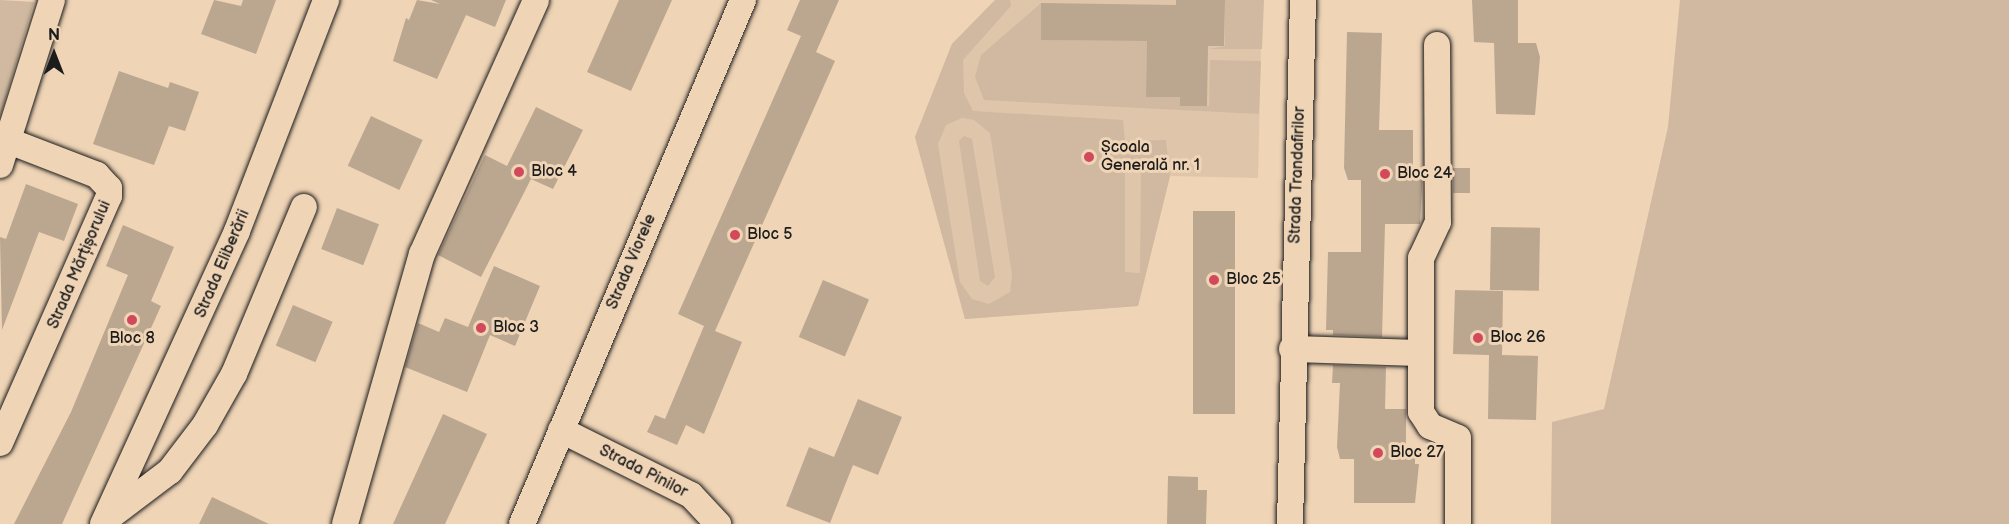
<!DOCTYPE html>
<meta charset="utf-8">
<style>
body{margin:0}
#map{position:relative;width:2009px;height:524px;overflow:hidden;background:#efd4b6;font-family:"Balsamiq Sans",sans-serif}
div>[style]{position:absolute}
.built>*{inset:0;background:#dfc6ab}
.green>*{inset:0;background:#d0b9a0}
.building>*{inset:0;background:#bba690;transform-origin:0 0}
.roads{filter:drop-shadow(0 0 2px #1c1c1c) drop-shadow(0 0 2px #1c1c1c)}
.street>*{height:26px;margin:-13px;padding:0 13px;transform-origin:13px;border-radius:13px;background:#efd4b6}
.dots>*{width:16px;height:16px;translate:-50% -50%;box-sizing:border-box;border:3px solid #efd4b6;border-radius:50%}
span{translate:-50% -50%;white-space:nowrap;text-align:center;line-height:1.15;-webkit-text-stroke:6px #efd4b6;paint-order:stroke}
.poi-label{font-size:16px;color:#1c1c1c}
.left{translate:0 -50%;text-align:left}
.street-label{font-size:16px;color:#1c1c1c}
.north{position:absolute;left:24px;top:24px;width:60px;height:60px;-webkit-text-stroke:4px #efd4b6;paint-order:stroke;rotate:0deg;font-size:16px;font-weight:700;line-height:24px;text-align:center;color:#1c1c1c}
.north::after{content:'';display:block;margin:auto;width:21px;height:27px;background:#1c1c1c;clip-path:polygon(50% 0,100% 100%,50% 72%,0 100%)}
</style>
<div id="map">
<div class="built">
<i style="clip-path:polygon(995px 0,1262px 0,1258px 178px,1170px 176px,1138px 306px,965px 319px,915px 137px,952px 44px)"></i>
</div>
<div class="green">
<i style="clip-path:polygon(0 0,34px 2px,0 117px)"></i>
<i style="clip-path:polygon(evenodd,995px 0,1010px 0,1011px 6px,963px 60px,964px 93px,973px 111px,1123px 120px,1125px 141px,1166px 140px,1170px 176px,1138px 306px,965px 319px,915px 137px,952px 44px,995px 0,962px 118px,974px 120px,990px 133px,1012px 275px,1010px 292px,989px 304px,972px 299px,960px 282px,938px 144px,946px 125px,962px 118px,995px 0,1125px 167px,1141px 167px,1140px 273px,1125px 272px,1125px 167px)"></i>
<i style="clip-path:polygon(1225px 0,1264px 0,1262px 49px,1208px 49px,1225px 46px)"></i>
<i style="clip-path:polygon(1680px 0,2009px 0,2009px 524px,1551px 524px,1552px 422px,1604px 409px,1668px 127px)"></i>
<i style="clip-path:polygon(1041px 3px,1041px 40px,1147px 41px,1146px 96px,1180px 97px,1180px 106px,1209px 106px,1210px 60px,1261px 61px,1259px 114px,984px 100px,975px 77px,981px 55px)"></i>
<i style="clip-path:polygon(964px 136px,972px 139px,995px 277px,988px 286px,980px 281px,959px 141px)"></i>
</div>
<div class="building">
<i style="clip-path:polygon(214px 0,241px 6px,243px 0,276px 0,256px 54px,201px 34px)"></i>
<i style="clip-path:polygon(417px 0,440px 4px,431px 0,506px 0,495px 27px,466px 15px,437px 79px,393px 61px,406px 18px,409px 20px)"></i>
<i style="clip-path:polygon(619px 0,672px 0,631px 91px,587px 72px)"></i>
<i style="clip-path:polygon(800px 0,839px 0,816px 52px,835px 61px,715px 331px,742px 342px,704px 434px,686px 425px,677px 445px,647px 432px,655px 415px,665px 419px,704px 326px,678px 314px,801px 36px,787px 30px)"></i>
<i style="clip-path:polygon(1176px 0,1225px 0,1224px 46px,1208px 46px,1207px 106px,1180px 106px,1180px 97px,1146px 97px,1147px 41px,1041px 40px,1041px 3px,1176px 5px)"></i>
<i style="clip-path:polygon(1472px 0,1518px 0,1518px 43px,1536px 43px,1540px 57px,1535px 115px,1496px 114px,1494px 43px,1474px 42px)"></i>
<i style="clip-path:polygon(1347px 32px,1382px 33px,1379px 130px,1413px 130px,1413px 169px,1423px 169px,1420px 224px,1385px 224px,1382px 337px,1333px 335px,1333px 330px,1326px 330px,1328px 252px,1361px 252px,1361px 180px,1348px 180px,1344px 168px)"></i>
<i style="clip-path:polygon(119px 71px,168px 88px,170px 82px,199px 92px,185px 131px,169px 126px,154px 165px,93px 144px)"></i>
<i style="clip-path:polygon(536px 107px,583px 130px,553px 189px,531px 179px,481px 277px,438px 255px,485px 155px,507px 166px)"></i>
<i style="left:371px;top:116px;width:57px;height:55px;rotate:25deg"></i>
<i style="left:1453px;top:168px;width:17px;height:25px"></i>
<i style="clip-path:polygon(26px 184px,78px 204px,64px 241px,39px 232px,2px 330px,0 237px,6px 239px)"></i>
<i style="left:337px;top:208px;width:45px;height:44px;rotate:21deg"></i>
<i style="left:1193px;top:211px;width:42px;height:203px"></i>
<i style="clip-path:polygon(123px 225px,174px 247px,151px 301px,161px 306px,62px 524px,14px 524px,71px 412px,128px 275px,106px 266px)"></i>
<i style="left:1491px;top:227px;width:49px;height:63px;rotate:1deg"></i>
<i style="clip-path:polygon(494px 266px,540px 286px,515px 346px,490px 335px,467px 392px,405px 367px,418px 323px,439px 332px,445px 318px,468px 327px)"></i>
<i style="left:823px;top:280px;width:50px;height:62px;rotate:23deg"></i>
<i style="clip-path:polygon(1455px 290px,1503px 291px,1502px 355px,1538px 356px,1536px 420px,1488px 419px,1489px 355px,1453px 354px)"></i>
<i style="left:293px;top:305px;width:43px;height:44px;rotate:23deg"></i>
<i style="clip-path:polygon(1333px 365px,1386px 367px,1385px 409px,1406px 409px,1406px 448px,1415px 448px,1415px 464px,1419px 464px,1415px 503px,1354px 503px,1354px 459px,1340px 459px,1337px 447px,1340px 383px,1332px 383px)"></i>
<i style="clip-path:polygon(858px 399px,902px 417px,878px 475px,853px 465px,830px 523px,786px 506px,809px 447px,834px 457px)"></i>
<i style="clip-path:polygon(443px 414px,487px 434px,445px 524px,393px 524px)"></i>
<i style="clip-path:polygon(1168px 476px,1198px 477px,1198px 490px,1207px 490px,1206px 524px,1167px 524px)"></i>
<i style="clip-path:polygon(212px 497px,269px 524px,199px 524px)"></i>
</div>
<div class="roads">
<div class="street">
<i style="left:1437px;top:45px;width:177px;rotate:89.7deg"></i>
<i style="left:1438px;top:222px;width:40px;rotate:115deg"></i>
<i style="left:1421px;top:258px;width:154px;rotate:90deg"></i>
<i style="left:1421px;top:412px;width:17px;rotate:57deg"></i>
<i style="left:1430px;top:426px;width:30px;rotate:23deg"></i>
<i style="left:1458px;top:438px;width:86px;rotate:90deg"></i>
<i style="left:0;top:165px;width:173px;rotate:-72.5deg"></i>
<i style="left:1292px;top:349px;width:129px;rotate:1.8deg"></i>
<i style="left:561px;top:430px;width:145px;rotate:26.6deg"></i>
<i style="left:691px;top:495px;width:40px;rotate:47deg"></i>
<i style="left:0;top:443px;width:270px;rotate:-66.2deg"></i>
<i style="left:109px;top:196px;width:8px;rotate:-90deg"></i>
<i style="left:109px;top:188px;width:18px;rotate:-133deg"></i>
<i style="left:97px;top:175px;width:94px;rotate:-158.9deg"></i>
<i style="left:108px;top:518px;width:78px;rotate:-37.2deg"></i>
<i style="left:170px;top:471px;width:58px;rotate:-52.7deg"></i>
<i style="left:205px;top:425px;width:59px;rotate:-60.4deg"></i>
<i style="left:234px;top:374px;width:181px;rotate:-67.3deg"></i>
<i style="left:103px;top:524px;width:322px;rotate:-65.4deg"></i>
<i style="left:237px;top:231px;width:248px;rotate:-68.9deg"></i>
<i style="left:345px;top:524px;width:281px;rotate:-74.1deg"></i>
<i style="left:422px;top:254px;width:278px;rotate:-65.8deg"></i>
<i style="left:522px;top:524px;width:569px;rotate:-67.13deg"></i>
<i style="left:1290px;top:524px;width:524px;rotate:-88.58deg"></i>
</div>
</div>
<div class="dots">
<i style="left:1089px;top:157px;background:#d1495b"></i>
<i style="left:519px;top:172px;background:#d1495b"></i>
<i style="left:1385px;top:174px;background:#d1495b"></i>
<i style="left:735px;top:235px;background:#d1495b"></i>
<i style="left:1214px;top:280px;background:#d1495b"></i>
<i style="left:132px;top:320px;background:#d1495b"></i>
<i style="left:481px;top:328px;background:#d1495b"></i>
<i style="left:1478px;top:338px;background:#d1495b"></i>
<i style="left:1378px;top:453px;background:#d1495b"></i>
</div>
<div class="poi-label">
<span class="left" style="left:1101px;top:157px">Școala<br>Generală nr. 1</span>
<span class="left" style="left:531px;top:172px">Bloc 4</span>
<span class="left" style="left:1397px;top:174px">Bloc 24</span>
<span class="left" style="left:747px;top:235px">Bloc 5</span>
<span class="left" style="left:1226px;top:280px">Bloc 25</span>
<span class="left" style="left:493px;top:328px">Bloc 3</span>
<span class="left" style="left:1490px;top:338px">Bloc 26</span>
<span style="left:132px;top:339px">Bloc 8</span>
<span class="left" style="left:1390px;top:453px">Bloc 27</span>
</div>
<div class="street-label">
<span style="left:1298px;top:175px;rotate:-88deg">Strada Trandafirilor</span>
<span style="left:632px;top:262px;rotate:-67deg">Strada Viorele</span>
<span style="left:223px;top:264px;rotate:-67deg">Strada Eliberării</span>
<span style="left:80px;top:265px;rotate:-67deg">Strada Mărțișorului</span>
<span style="left:643px;top:472px;rotate:27deg">Strada Pinilor</span>
</div>
<div class="north">N</div>
</div>
